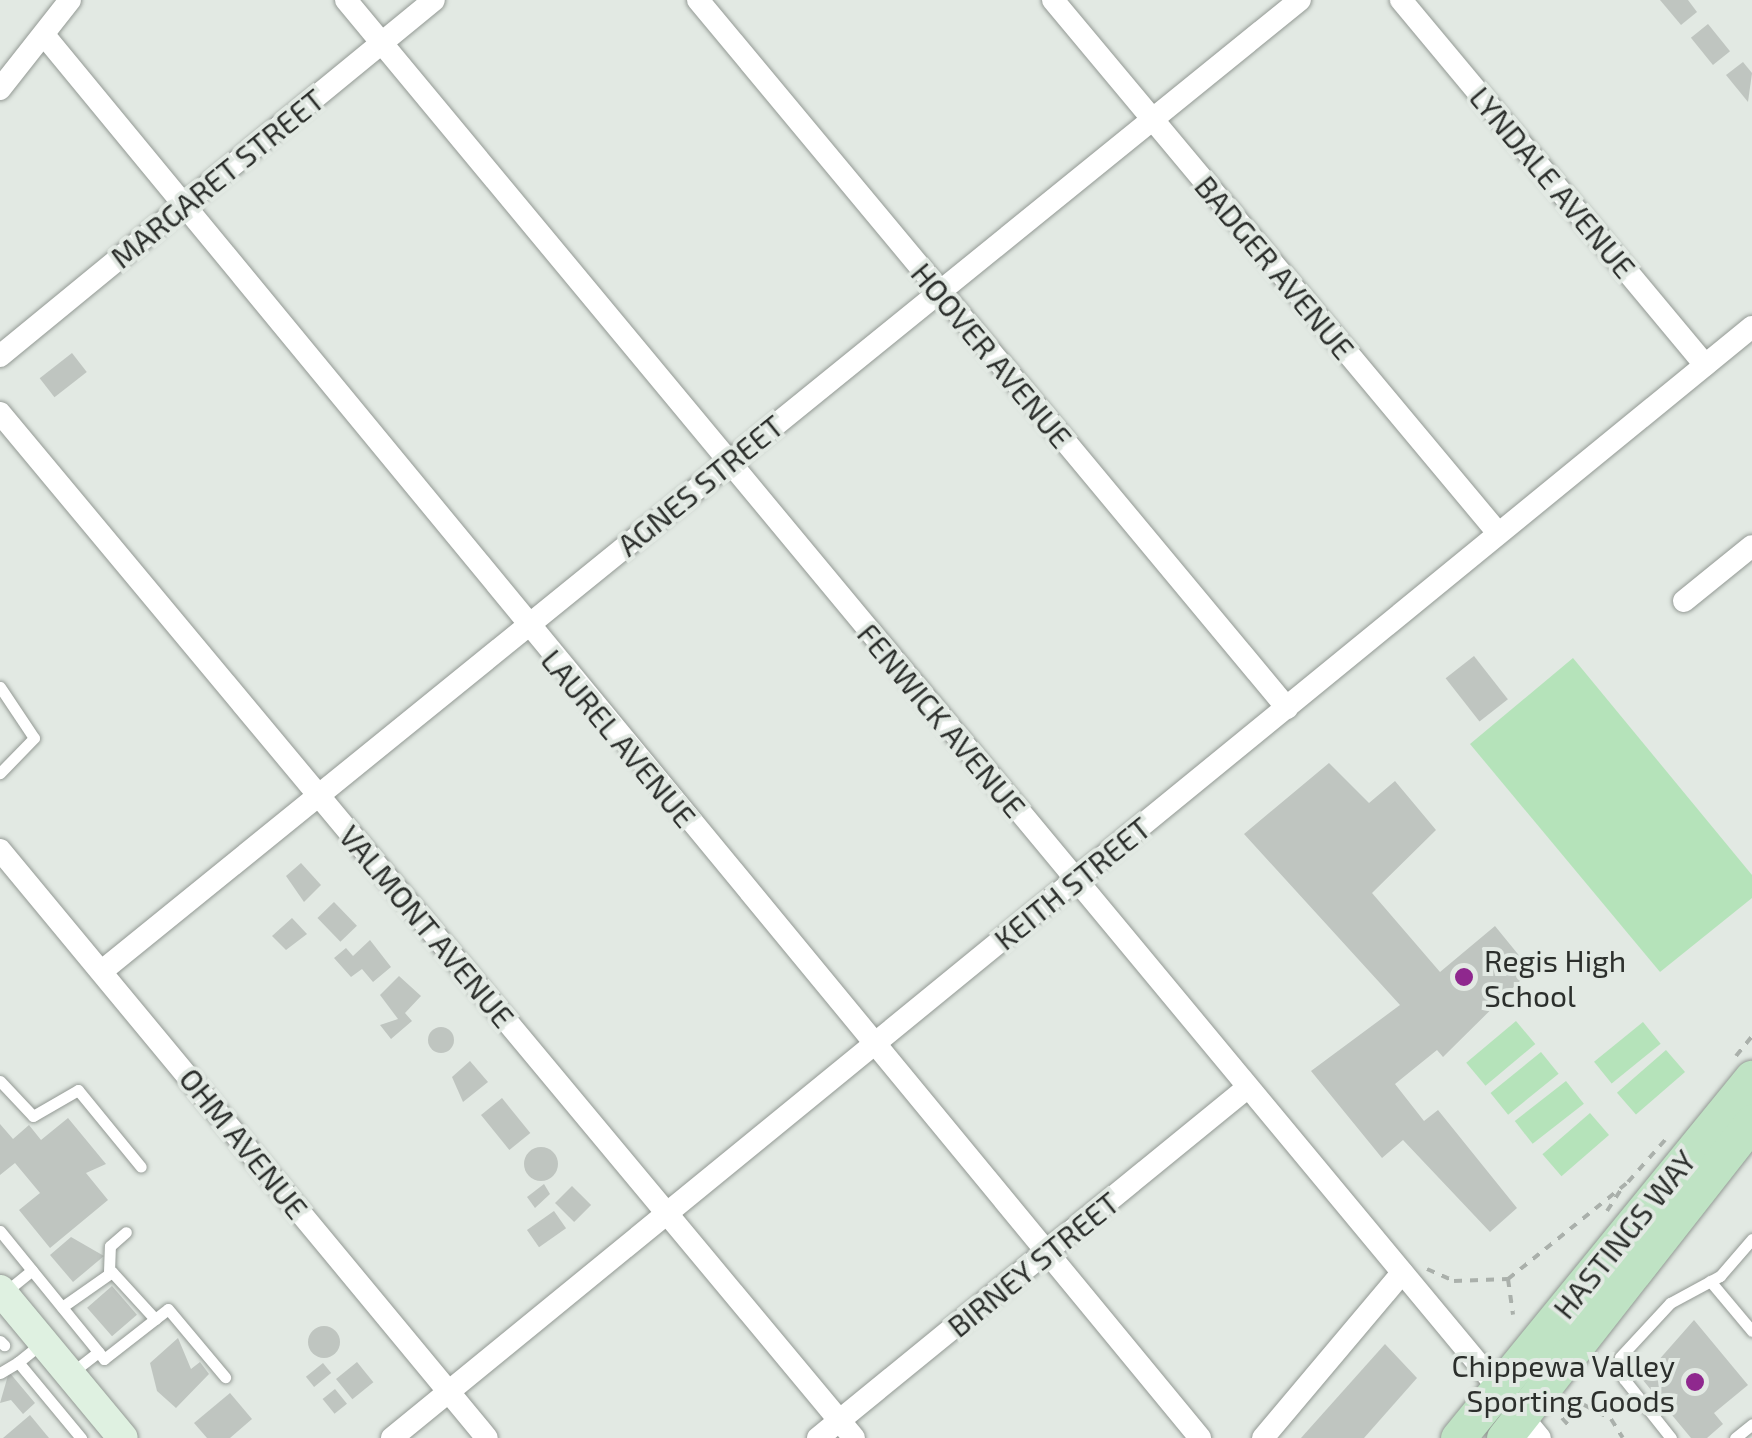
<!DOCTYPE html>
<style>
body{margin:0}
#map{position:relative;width:1752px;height:1438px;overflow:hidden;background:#e2e9e3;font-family:"Exo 2",sans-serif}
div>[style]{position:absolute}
.green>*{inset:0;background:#b5e3ba;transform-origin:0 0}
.building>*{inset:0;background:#bfc5c0;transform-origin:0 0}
.round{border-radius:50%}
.path>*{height:4px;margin-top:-2px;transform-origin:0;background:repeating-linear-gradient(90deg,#aab0ab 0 8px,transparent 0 16px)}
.roads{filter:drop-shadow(0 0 2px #939994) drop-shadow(0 0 2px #939994)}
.lane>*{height:11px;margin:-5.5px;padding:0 5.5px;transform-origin:5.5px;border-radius:5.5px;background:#fff}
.street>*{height:22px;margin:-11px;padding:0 11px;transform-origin:11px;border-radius:11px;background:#fff}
.secondary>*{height:30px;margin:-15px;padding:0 15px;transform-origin:15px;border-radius:15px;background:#dff1e1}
.primary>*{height:35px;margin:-17.5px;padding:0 17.5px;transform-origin:17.5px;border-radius:17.5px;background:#bfe3c4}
.dots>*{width:28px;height:28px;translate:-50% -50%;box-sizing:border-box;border:5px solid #e2e9e3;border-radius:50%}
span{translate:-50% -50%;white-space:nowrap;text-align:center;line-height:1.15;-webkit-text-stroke:8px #e2e9e3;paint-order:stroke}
.street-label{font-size:30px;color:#2c2f2c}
.poi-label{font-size:30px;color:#2c2f2c}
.left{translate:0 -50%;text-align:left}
.right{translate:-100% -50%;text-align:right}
</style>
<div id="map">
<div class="green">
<i style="clip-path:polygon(1573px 658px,1752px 875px,1752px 898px,1660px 972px,1470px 744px)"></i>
<i style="left:1516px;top:1021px;width:30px;height:65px;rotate:50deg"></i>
<i style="left:1643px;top:1022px;width:28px;height:63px;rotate:51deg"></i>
<i style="left:1666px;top:1050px;width:29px;height:65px;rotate:49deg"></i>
<i style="left:1541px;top:1052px;width:28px;height:65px;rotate:51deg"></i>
<i style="left:1566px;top:1081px;width:29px;height:65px;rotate:52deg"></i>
<i style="left:1590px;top:1113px;width:29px;height:63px;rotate:49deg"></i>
</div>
<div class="building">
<i style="clip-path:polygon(1660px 0,1688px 0,1697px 12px,1681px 25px)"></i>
<i style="left:1708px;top:24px;width:35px;height:22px;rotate:51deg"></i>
<i style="clip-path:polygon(1743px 62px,1752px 73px,1748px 102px,1726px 75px)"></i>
<i style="left:72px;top:353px;width:24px;height:41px;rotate:52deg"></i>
<i style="left:1474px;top:656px;width:55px;height:36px;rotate:52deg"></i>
<i style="clip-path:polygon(1329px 763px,1369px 803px,1395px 781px,1436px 830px,1372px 893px,1440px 972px,1495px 926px,1531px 970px,1443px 1057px,1437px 1050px,1395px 1084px,1424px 1121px,1438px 1110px,1517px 1208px,1490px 1232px,1403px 1140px,1382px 1158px,1311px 1071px,1400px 1005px,1244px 834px)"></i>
<i style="clip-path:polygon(301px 863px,321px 885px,304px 902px,286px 876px)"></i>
<i style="left:334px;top:902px;width:33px;height:23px;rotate:46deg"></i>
<i style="clip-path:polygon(292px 918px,307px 934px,286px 950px,272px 936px)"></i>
<i style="clip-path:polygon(370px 940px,391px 967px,373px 982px,362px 969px,351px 977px,334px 958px,346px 948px,353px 956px)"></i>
<i style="clip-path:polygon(399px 976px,421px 996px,405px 1013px,412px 1021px,391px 1039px,380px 1025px,398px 1019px,380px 995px)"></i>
<i class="round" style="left:428px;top:1027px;width:26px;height:26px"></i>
<i style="clip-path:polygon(470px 1061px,488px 1082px,463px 1102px,452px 1077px)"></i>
<i style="left:502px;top:1098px;width:45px;height:27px;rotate:51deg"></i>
<i style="clip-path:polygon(68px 1118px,106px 1164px,86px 1173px,108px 1200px,50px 1248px,19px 1210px,40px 1193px,15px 1163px,0 1175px,0 1124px,13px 1139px,29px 1125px,41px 1140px)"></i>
<i class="round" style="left:524px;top:1147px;width:34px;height:34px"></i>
<i style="clip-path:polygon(544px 1184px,550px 1194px,535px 1208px,527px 1197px)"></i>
<i style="left:572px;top:1186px;width:27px;height:24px;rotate:45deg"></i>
<i style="left:554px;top:1211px;width:21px;height:33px;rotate:55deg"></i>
<i style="clip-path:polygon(71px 1237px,104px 1256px,73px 1282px,50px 1255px)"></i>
<i style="left:112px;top:1286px;width:38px;height:33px;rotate:49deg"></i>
<i style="clip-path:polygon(1694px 1320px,1748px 1385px,1714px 1413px,1723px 1424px,1707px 1438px,1691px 1438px,1642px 1379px)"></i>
<i class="round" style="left:308px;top:1326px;width:32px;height:32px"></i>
<i style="clip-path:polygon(178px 1338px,191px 1369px,200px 1362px,209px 1374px,176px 1408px,157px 1391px,150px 1363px)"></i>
<i style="clip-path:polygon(1385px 1344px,1417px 1378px,1364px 1438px,1301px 1438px)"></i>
<i style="left:357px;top:1362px;width:26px;height:27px;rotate:51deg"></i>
<i style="left:323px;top:1363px;width:13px;height:22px;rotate:51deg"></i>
<i style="clip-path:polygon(9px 1372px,35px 1403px,23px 1414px,11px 1400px,0 1403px)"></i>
<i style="left:335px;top:1389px;width:19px;height:16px;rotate:51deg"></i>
<i style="clip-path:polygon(230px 1393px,252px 1419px,230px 1438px,207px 1438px,194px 1423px)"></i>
<i style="clip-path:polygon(30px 1415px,49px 1438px,3px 1438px)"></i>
</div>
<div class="path">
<i style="left:1736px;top:1056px;width:26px;rotate:-51deg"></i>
<i style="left:1607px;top:1211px;width:30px;rotate:-57deg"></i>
<i style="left:1427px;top:1269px;width:30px;rotate:24deg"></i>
<i style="left:1454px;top:1281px;width:54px;rotate:-2.1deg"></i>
<i style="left:1508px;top:1279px;width:154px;rotate:-38.9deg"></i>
<i style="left:1628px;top:1182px;width:56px;rotate:-48.6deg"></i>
<i style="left:1508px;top:1279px;width:36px;rotate:82deg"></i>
<i style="left:1569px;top:1397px;width:47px;rotate:27.6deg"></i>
<i style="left:1611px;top:1419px;width:22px;rotate:58deg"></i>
<i style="left:1576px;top:1411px;width:15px;rotate:74deg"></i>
<i style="left:1562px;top:1418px;width:15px;rotate:48deg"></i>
</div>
<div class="roads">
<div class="lane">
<i style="left:0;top:687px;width:61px;rotate:56.3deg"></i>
<i style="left:34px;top:738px;width:49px;rotate:134.2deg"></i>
<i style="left:0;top:1081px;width:48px;rotate:46.7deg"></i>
<i style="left:33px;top:1116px;width:52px;rotate:-30deg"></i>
<i style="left:78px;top:1090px;width:99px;rotate:50.7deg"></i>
<i style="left:0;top:1231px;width:165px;rotate:50.9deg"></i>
<i style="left:104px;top:1359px;width:81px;rotate:-38deg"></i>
<i style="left:168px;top:1309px;width:89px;rotate:50deg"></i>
<i style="left:109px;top:1272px;width:26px;rotate:-88deg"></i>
<i style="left:110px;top:1246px;width:21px;rotate:-41deg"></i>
<i style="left:1710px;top:1281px;width:65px;rotate:50deg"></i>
<i style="left:4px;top:1293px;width:36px;rotate:-39deg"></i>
<i style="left:62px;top:1307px;width:61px;rotate:-35deg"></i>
<i style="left:112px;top:1272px;width:64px;rotate:47.5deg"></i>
<i style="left:0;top:1341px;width:6px;rotate:45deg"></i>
<i style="left:43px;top:1342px;width:32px;rotate:141deg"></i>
<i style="left:18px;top:1362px;width:99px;rotate:50.3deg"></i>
<i style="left:0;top:1373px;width:21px;rotate:-31deg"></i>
<i style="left:70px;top:1374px;width:36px;rotate:-38deg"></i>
<i style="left:1671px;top:1438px;width:75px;rotate:-128.5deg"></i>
<i style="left:1624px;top:1379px;width:22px;rotate:-100deg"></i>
<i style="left:1620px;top:1357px;width:74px;rotate:-47.2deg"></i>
<i style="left:1670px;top:1303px;width:57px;rotate:-28.4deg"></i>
<i style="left:1720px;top:1276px;width:49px;rotate:-49.1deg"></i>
<i style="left:1735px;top:1438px;width:22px;rotate:-39deg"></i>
</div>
<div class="street">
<i style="left:346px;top:0;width:1869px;rotate:50.3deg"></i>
<i style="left:698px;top:0;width:921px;rotate:50.24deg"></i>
<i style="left:1053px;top:0;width:694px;rotate:50.14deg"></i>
<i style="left:1401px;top:0;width:475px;rotate:50.2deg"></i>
<i style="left:44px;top:35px;width:1818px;rotate:50.51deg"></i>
<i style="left:0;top:89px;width:113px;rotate:-51.8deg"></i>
<i style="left:0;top:356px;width:561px;rotate:-39.36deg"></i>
<i style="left:0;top:413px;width:1334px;rotate:50.2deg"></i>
<i style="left:1684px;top:601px;width:87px;rotate:-39deg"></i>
<i style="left:0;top:850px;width:763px;rotate:50.37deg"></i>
<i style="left:102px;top:971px;width:1542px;rotate:-39.03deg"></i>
<i style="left:392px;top:1438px;width:1756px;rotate:-39.25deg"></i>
<i style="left:818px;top:1438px;width:554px;rotate:-39.21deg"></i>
<i style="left:1263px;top:1438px;width:216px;rotate:-49.9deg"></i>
</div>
<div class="secondary">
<i style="left:0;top:1290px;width:192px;rotate:50.3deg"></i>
</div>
<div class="primary">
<i style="left:1458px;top:1438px;width:465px;rotate:-50.8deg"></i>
<i style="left:1504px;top:1438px;width:402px;rotate:-51.9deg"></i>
</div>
</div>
<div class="dots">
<i style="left:1464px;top:977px;background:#8f288e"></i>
<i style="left:1695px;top:1382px;background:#8f288e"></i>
</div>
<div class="street-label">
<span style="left:217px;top:178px;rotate:-39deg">MARGARET STREET</span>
<span style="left:1553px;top:182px;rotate:50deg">LYNDALE AVENUE</span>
<span style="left:1275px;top:267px;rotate:50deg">BADGER AVENUE</span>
<span style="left:992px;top:355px;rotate:50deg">HOOVER AVENUE</span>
<span style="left:700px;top:485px;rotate:-39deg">AGNES STREET</span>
<span style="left:942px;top:720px;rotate:50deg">FENWICK AVENUE</span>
<span style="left:619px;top:738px;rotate:50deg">LAUREL AVENUE</span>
<span style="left:1072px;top:883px;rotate:-39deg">KEITH STREET</span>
<span style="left:427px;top:926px;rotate:50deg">VALMONT AVENUE</span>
<span style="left:244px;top:1143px;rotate:51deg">OHM AVENUE</span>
<span style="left:1624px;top:1234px;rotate:-51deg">HASTINGS WAY</span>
<span style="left:1033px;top:1264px;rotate:-39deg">BIRNEY STREET</span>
</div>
<div class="poi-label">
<span class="left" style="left:1484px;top:977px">Regis High<br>School</span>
<span class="right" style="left:1675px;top:1382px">Chippewa Valley<br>Sporting Goods</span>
</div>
</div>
